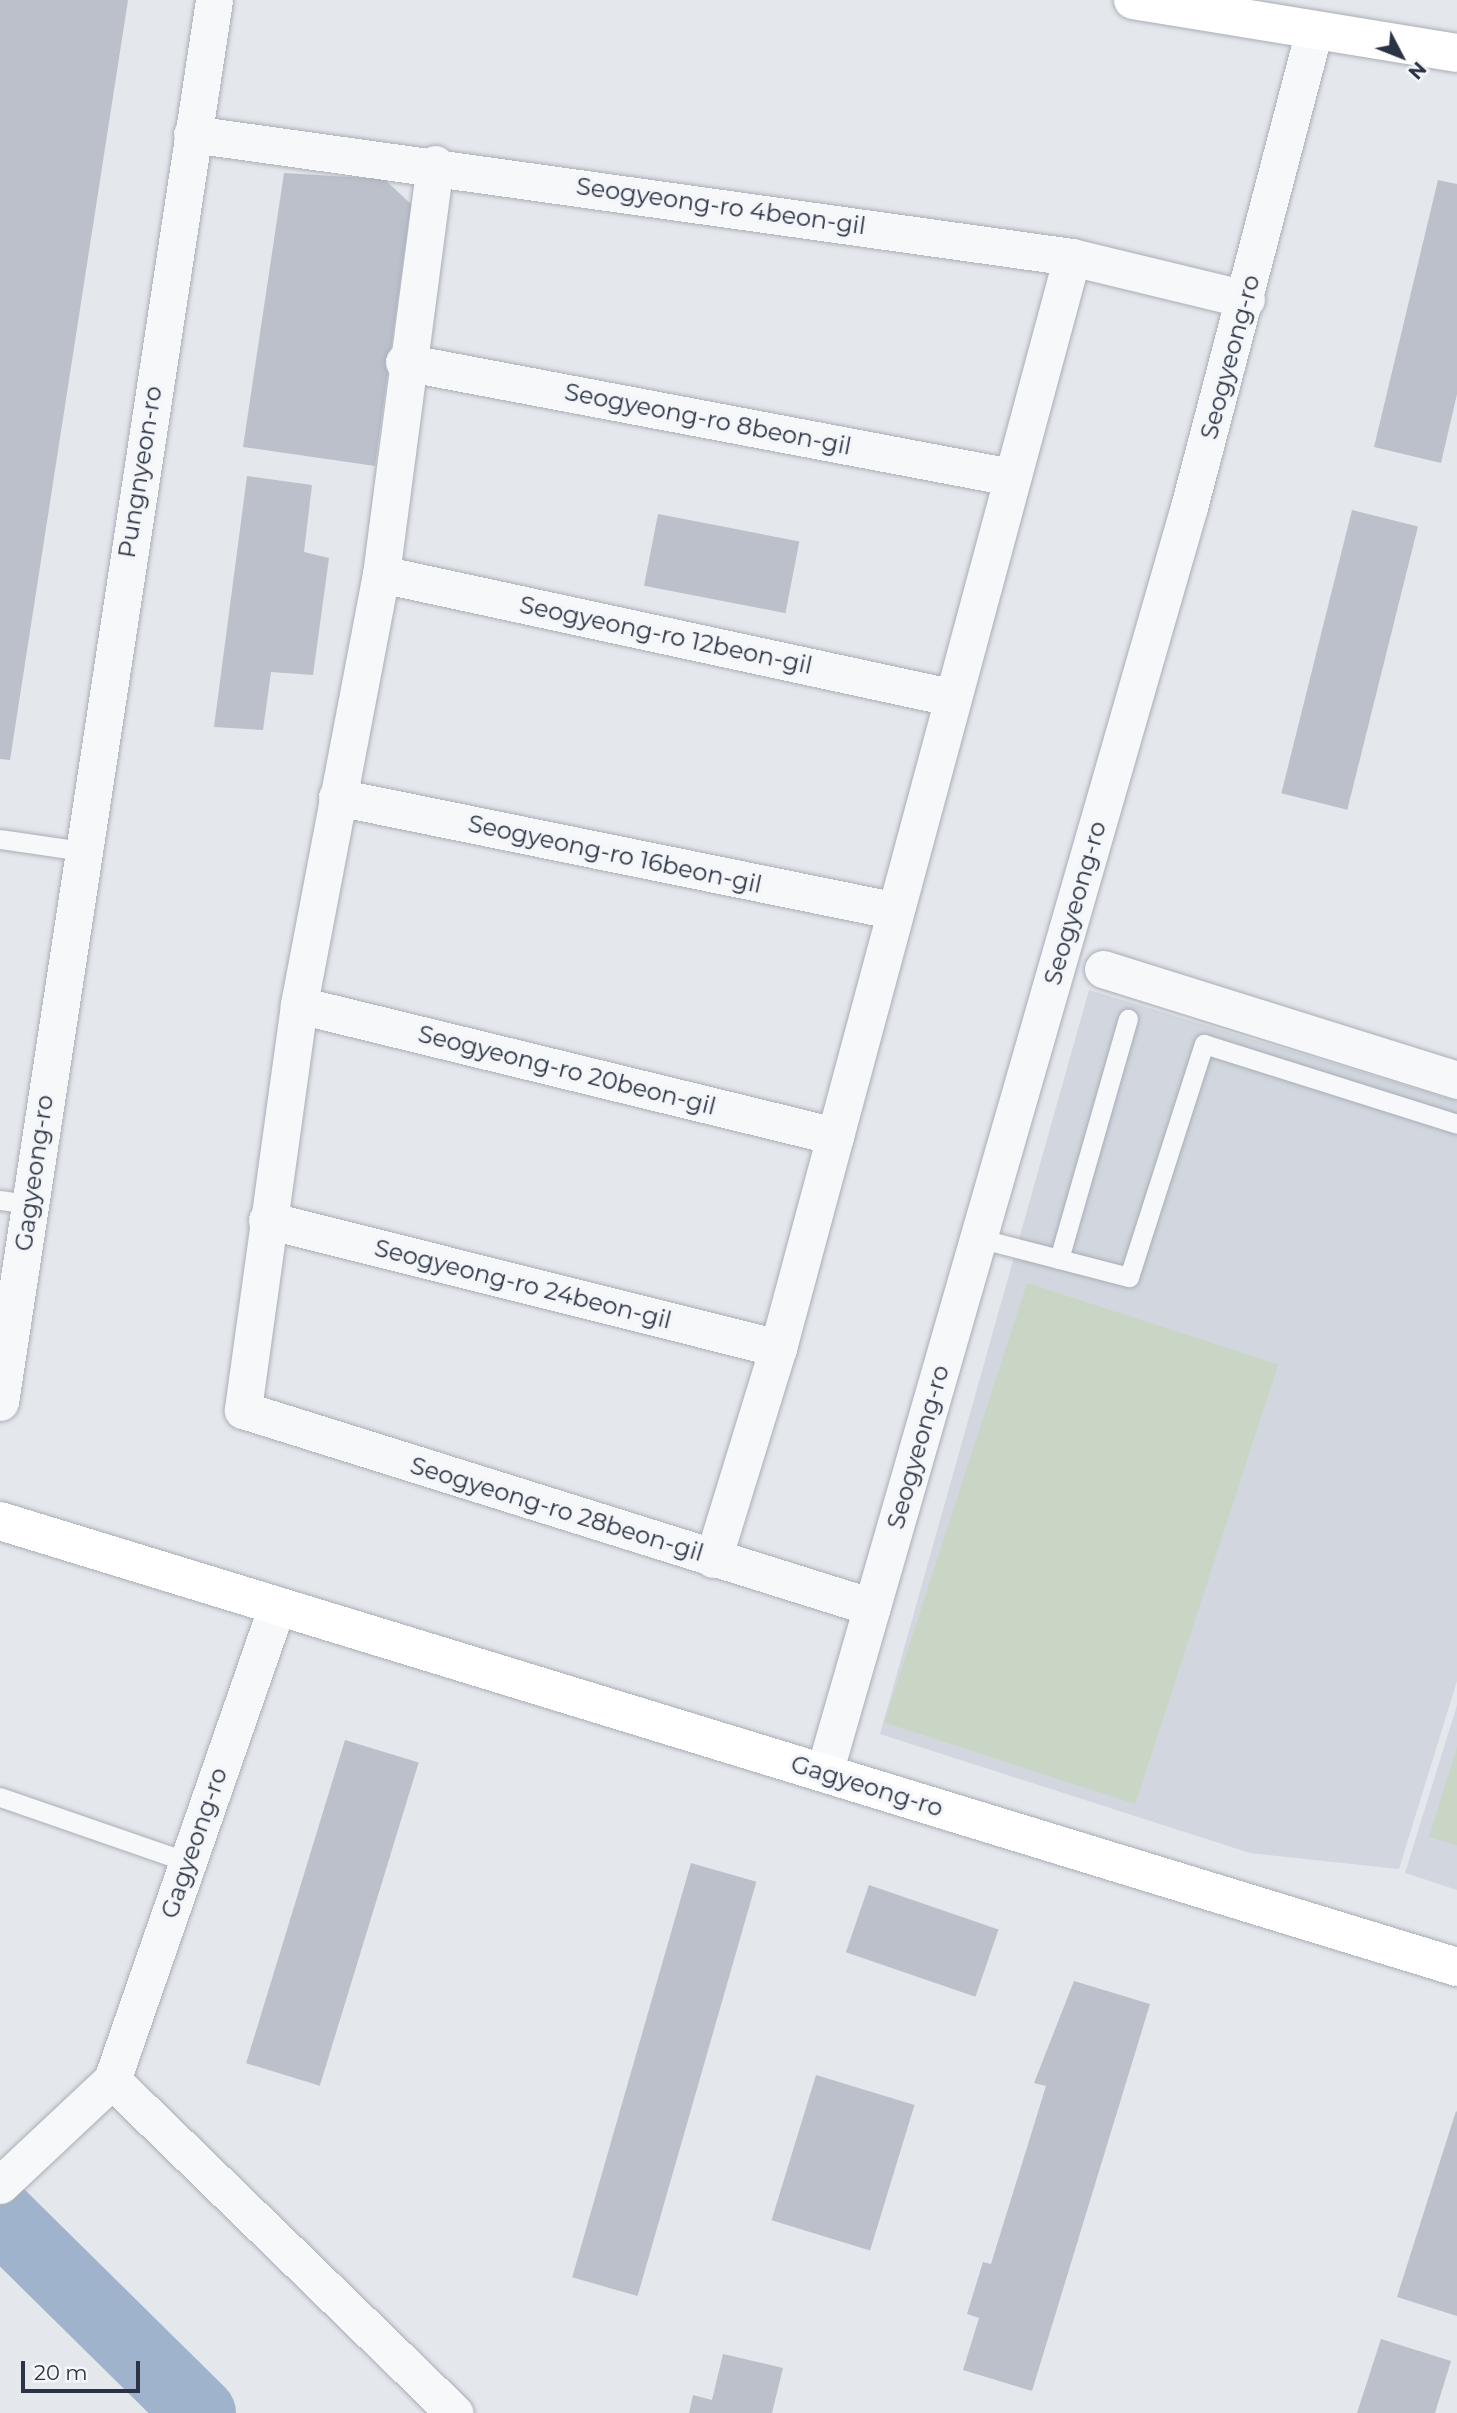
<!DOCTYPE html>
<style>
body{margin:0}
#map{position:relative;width:1457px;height:2413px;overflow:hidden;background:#e4e7ec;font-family:Montserrat,sans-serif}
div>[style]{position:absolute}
.built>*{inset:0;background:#d2d6de}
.green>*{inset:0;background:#c9d6c5;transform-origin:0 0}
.river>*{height:72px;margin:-36px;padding:0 36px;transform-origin:36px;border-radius:36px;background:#9fb4cc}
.building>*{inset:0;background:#bbc0ca;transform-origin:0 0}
.roads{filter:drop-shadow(0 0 2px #a9aeb7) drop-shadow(0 0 2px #a9aeb7)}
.lane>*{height:19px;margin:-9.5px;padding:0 9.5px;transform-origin:9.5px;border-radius:9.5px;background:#f7f8fa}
.street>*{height:37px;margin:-18.5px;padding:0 18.5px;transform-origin:18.5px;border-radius:18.5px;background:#f7f8fa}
.secondary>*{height:38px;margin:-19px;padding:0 19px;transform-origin:19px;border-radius:19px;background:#fff}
span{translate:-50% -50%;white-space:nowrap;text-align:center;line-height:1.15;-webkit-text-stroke:7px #f4f6f9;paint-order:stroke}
.street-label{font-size:24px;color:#2b3445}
.north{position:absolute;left:1366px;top:21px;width:70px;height:70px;-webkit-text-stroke:5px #f4f6f9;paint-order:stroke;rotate:132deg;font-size:19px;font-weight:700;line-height:28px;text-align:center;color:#2b3445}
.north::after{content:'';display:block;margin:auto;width:24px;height:32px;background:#2b3445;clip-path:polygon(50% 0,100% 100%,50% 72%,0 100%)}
.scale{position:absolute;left:21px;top:2361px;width:119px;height:32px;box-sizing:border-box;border:4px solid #2b3445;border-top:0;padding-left:9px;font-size:21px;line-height:24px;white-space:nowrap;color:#2b3445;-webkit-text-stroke:5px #f4f6f9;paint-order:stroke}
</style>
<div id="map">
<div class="built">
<i style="clip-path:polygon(1089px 990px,1457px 1101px,1457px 1681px,1399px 1869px,1250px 1853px,880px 1734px)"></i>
<i style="clip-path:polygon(1457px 1705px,1457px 1890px,1405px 1873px)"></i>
</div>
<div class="green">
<i style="left:1027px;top:1283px;width:264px;height:462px;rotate:18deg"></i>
<i style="clip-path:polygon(1457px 1747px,1457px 1845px,1429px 1837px)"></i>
</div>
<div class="river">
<i style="left:0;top:2216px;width:281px;rotate:44.6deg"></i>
</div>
<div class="building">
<i style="clip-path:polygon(0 0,128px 0,10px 760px,0 759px)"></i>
<i style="clip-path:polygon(284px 173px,384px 179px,411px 204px,375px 466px,243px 447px)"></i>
<i style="clip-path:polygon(1438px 180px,1457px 184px,1457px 394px,1441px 463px,1374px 447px)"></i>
<i style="clip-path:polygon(247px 476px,312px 485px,304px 552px,329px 558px,313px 675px,271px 672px,263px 730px,214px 727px)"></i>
<i style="left:1352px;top:510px;width:68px;height:292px;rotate:14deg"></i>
<i style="left:658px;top:514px;width:144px;height:73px;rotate:11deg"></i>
<i style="left:345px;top:1740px;width:77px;height:338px;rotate:17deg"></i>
<i style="left:691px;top:1863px;width:68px;height:431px;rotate:16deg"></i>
<i style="left:869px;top:1885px;width:137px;height:71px;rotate:19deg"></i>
<i style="clip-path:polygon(1074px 1981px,1150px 2004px,1032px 2391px,963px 2370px,979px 2318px,967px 2314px,983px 2262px,991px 2264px,1046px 2086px,1034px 2083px)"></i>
<i style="left:816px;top:2075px;width:103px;height:152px;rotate:17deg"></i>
<i style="clip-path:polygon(1456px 2111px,1457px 2112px,1457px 2316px,1397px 2297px)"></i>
<i style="clip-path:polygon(1381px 2339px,1451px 2361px,1435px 2413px,1357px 2413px)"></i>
<i style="clip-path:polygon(723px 2354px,783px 2368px,772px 2413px,689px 2413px,693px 2395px,712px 2400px)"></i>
</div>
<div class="roads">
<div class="lane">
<i style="left:0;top:839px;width:83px;rotate:8.3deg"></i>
<i style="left:0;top:1200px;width:29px;rotate:8deg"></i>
<i style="left:978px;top:1238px;width:156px;rotate:14.5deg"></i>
<i style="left:1129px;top:1277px;width:245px;rotate:-72.2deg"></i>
<i style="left:1204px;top:1044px;width:265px;rotate:17.5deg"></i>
<i style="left:1059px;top:1259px;width:250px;rotate:-74deg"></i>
<i style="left:0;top:1797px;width:199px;rotate:19.1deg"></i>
</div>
<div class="street">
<i style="left:192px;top:134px;width:889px;rotate:7.96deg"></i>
<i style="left:1072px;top:257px;width:179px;rotate:13.6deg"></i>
<i style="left:435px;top:164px;width:414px;rotate:97.5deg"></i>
<i style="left:381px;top:574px;width:439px;rotate:100.8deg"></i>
<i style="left:299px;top:1005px;width:409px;rotate:97.9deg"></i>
<i style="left:243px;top:1410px;width:659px;rotate:17.39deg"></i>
<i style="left:404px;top:362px;width:618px;rotate:10.73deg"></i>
<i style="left:381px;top:574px;width:582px;rotate:12.2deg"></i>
<i style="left:337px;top:797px;width:566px;rotate:11.51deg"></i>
<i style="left:1103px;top:969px;width:371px;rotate:17.4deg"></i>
<i style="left:299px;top:1005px;width:552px;rotate:13.73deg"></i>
<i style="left:267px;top:1220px;width:527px;rotate:14.06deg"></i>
<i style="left:0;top:1402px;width:1418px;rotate:-81.32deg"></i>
<i style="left:713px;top:1559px;width:221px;rotate:-72.9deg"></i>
<i style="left:778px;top:1348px;width:1130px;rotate:-74.92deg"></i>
<i style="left:824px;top:1773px;width:1318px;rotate:-73.92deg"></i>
<i style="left:1189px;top:507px;width:494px;rotate:-75.3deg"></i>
<i style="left:112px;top:2080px;width:478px;rotate:44.2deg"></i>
<i style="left:0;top:2185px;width:154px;rotate:-43.2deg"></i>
<i style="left:112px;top:2080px;width:502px;rotate:-70.81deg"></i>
</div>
<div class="secondary">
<i style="left:1133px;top:0;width:328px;rotate:9.3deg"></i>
<i style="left:0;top:1521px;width:1524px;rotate:17.02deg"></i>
</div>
</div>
<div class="street-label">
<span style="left:721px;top:206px;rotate:8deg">Seogyeong-ro 4beon-gil</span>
<span style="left:1230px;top:357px;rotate:-75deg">Seogyeong-ro</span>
<span style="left:708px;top:419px;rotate:11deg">Seogyeong-ro 8beon-gil</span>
<span style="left:140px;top:472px;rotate:-81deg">Pungnyeon-ro</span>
<span style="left:666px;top:635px;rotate:12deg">Seogyeong-ro 12beon-gil</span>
<span style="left:615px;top:854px;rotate:12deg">Seogyeong-ro 16beon-gil</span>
<span style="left:1075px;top:903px;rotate:-74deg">Seogyeong-ro</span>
<span style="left:567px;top:1070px;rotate:14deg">Seogyeong-ro 20beon-gil</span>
<span style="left:34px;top:1173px;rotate:-82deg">Gagyeong-ro</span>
<span style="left:523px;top:1284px;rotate:14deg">Seogyeong-ro 24beon-gil</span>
<span style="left:918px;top:1447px;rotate:-74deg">Seogyeong-ro</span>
<span style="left:557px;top:1509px;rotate:17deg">Seogyeong-ro 28beon-gil</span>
<span style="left:867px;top:1786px;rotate:17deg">Gagyeong-ro</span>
<span style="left:194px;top:1843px;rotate:-71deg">Gagyeong-ro</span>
</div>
<div class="north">N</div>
<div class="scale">20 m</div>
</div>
